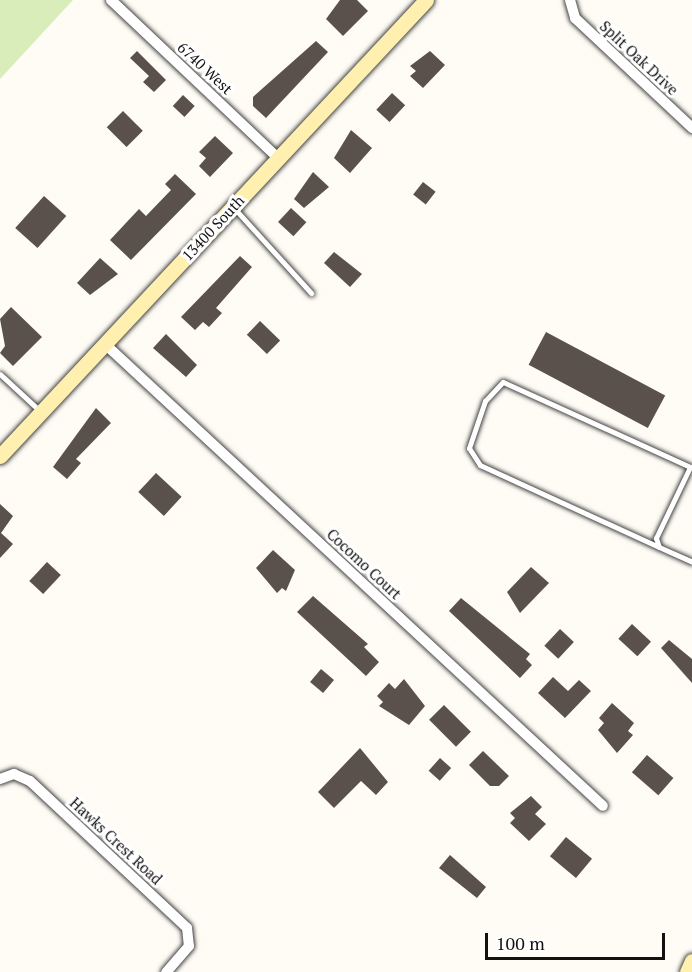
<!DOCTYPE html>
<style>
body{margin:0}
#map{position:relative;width:692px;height:972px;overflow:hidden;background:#fffcf5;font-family:"PT Serif",serif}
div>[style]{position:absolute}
.green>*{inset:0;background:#d9edbb}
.building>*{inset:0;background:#5b514c;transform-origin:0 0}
.roads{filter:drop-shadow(0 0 2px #444) drop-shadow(0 0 2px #444)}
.lane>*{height:5px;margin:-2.5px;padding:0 2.5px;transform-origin:2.5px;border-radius:2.5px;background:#fff}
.street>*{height:10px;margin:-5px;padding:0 5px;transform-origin:5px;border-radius:5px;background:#fff}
.secondary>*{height:15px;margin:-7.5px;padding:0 7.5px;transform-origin:7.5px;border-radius:7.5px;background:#fff0b0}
span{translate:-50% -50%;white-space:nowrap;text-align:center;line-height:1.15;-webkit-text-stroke:6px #fff;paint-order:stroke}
.street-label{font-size:15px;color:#111}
.scale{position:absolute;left:485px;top:933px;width:180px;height:27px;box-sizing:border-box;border:3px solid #111;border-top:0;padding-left:8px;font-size:18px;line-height:21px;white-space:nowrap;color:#111;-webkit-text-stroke:4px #fff;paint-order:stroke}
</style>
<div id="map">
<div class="green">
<i style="clip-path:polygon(0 0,73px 0,0 79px)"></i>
</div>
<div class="building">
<i style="clip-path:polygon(340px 0,357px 0,368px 11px,343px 36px,326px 19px)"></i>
<i style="clip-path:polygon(316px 41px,328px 52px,266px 118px,253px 106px,253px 97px)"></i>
<i style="clip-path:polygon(137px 51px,166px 80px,154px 92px,143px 82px,149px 76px,130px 58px)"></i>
<i style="clip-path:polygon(430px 51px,445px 65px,423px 88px,410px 76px,416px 71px,410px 66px)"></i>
<i style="left:392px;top:93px;width:18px;height:23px;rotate:43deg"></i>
<i style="left:183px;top:95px;width:16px;height:15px;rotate:43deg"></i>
<i style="left:123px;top:111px;width:28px;height:23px;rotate:45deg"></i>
<i style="clip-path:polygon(351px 130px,372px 148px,350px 173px,334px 158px)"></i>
<i style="clip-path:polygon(215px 136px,233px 153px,210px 177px,199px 166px,206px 158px,199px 152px)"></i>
<i style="clip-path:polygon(313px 172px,329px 187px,304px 208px,294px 199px)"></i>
<i style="clip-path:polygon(175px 174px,196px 194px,131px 260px,110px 240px,139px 209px,146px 216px,171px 190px,165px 184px)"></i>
<i style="left:423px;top:182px;width:16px;height:16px;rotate:38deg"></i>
<i style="left:44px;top:196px;width:30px;height:43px;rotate:42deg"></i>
<i style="left:291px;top:208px;width:21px;height:19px;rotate:43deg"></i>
<i style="clip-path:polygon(334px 252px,362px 274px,350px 287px,324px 263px)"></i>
<i style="clip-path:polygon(240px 256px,252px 267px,216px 308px,222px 313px,209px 327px,203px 322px,195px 330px,181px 317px)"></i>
<i style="clip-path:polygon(100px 258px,118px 274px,90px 295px,77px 283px)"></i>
<i style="clip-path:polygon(11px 307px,42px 337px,13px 366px,0 353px,5px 346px,0 319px)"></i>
<i style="left:260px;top:321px;width:28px;height:19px;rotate:44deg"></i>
<i style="left:546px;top:332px;width:135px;height:37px;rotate:28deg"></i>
<i style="clip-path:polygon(166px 334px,197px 365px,186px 377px,153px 348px)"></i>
<i style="clip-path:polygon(96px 408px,111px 423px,76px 459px,81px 463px,67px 479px,53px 467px)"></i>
<i style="left:156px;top:473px;width:35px;height:26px;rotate:43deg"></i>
<i style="clip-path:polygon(0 504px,13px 516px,1px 533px,13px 544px,0 558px)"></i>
<i style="clip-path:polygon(273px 550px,295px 570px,286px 591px,282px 588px,277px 593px,256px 568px)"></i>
<i style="left:47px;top:562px;width:19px;height:26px;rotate:43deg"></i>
<i style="clip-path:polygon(531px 567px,549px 583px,520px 613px,507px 592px)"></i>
<i style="clip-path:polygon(313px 596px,368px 644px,364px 647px,379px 662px,366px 676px,297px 612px)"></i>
<i style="clip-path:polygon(461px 598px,530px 654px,526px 659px,532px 665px,520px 678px,449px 611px)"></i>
<i style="left:632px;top:624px;width:26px;height:20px;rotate:43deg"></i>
<i style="left:560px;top:629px;width:19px;height:23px;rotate:43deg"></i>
<i style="clip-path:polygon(669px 640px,692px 659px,692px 683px,661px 648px)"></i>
<i style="left:321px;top:669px;width:17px;height:17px;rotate:40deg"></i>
<i style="clip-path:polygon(553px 677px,568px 691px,579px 680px,591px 691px,565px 718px,538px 693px)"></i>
<i style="clip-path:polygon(404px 679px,425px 706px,409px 725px,379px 706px,383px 702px,377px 696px,389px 683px,395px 689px)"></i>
<i style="clip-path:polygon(612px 703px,634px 723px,628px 731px,633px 735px,617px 753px,598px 730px,604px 723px,599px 718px)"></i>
<i style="left:444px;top:705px;width:38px;height:21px;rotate:45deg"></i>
<i style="clip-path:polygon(360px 748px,388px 782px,376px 795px,361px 781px,334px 808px,318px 792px)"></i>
<i style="clip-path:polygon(483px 751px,509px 776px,499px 786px,490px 786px,469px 765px)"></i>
<i style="left:647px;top:755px;width:35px;height:23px;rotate:41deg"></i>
<i style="left:440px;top:758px;width:15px;height:17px;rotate:42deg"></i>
<i style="clip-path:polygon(531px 796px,542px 807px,535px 814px,546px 824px,529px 841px,510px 823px,515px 818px,510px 813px)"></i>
<i style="left:566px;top:837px;width:34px;height:25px;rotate:40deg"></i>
<i style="clip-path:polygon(450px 855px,486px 887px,477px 898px,439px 868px)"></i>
</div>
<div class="roads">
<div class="lane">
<i style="left:234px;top:208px;width:115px;rotate:47.8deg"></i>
<i style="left:0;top:374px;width:54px;rotate:42.8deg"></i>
<i style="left:659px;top:547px;width:197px;rotate:-155.4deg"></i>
<i style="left:480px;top:465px;width:20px;rotate:-123deg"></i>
<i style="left:469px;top:448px;width:50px;rotate:-71.2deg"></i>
<i style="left:485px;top:401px;width:26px;rotate:-47deg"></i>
<i style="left:503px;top:382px;width:205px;rotate:24.4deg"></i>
<i style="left:690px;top:467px;width:79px;rotate:115.6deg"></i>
<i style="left:656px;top:538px;width:9px;rotate:72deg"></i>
<i style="left:659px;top:547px;width:36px;rotate:24deg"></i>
</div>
<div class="street">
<i style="left:111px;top:0;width:230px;rotate:43.4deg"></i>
<i style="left:570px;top:0;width:19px;rotate:74deg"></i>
<i style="left:575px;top:18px;width:161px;rotate:43.2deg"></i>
<i style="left:105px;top:344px;width:679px;rotate:42.85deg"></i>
<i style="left:0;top:779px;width:15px;rotate:-20deg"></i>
<i style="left:14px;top:774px;width:17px;rotate:24deg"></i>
<i style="left:30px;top:781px;width:215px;rotate:43.1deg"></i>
<i style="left:187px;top:928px;width:18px;rotate:84deg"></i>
<i style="left:189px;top:946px;width:35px;rotate:131deg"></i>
</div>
<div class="secondary">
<i style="left:0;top:456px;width:624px;rotate:-46.95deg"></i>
<i style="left:687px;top:972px;width:12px;rotate:-66deg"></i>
</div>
</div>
<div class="street-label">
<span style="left:639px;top:58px;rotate:43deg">Split Oak Drive</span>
<span style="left:205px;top:68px;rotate:43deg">6740 West</span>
<span style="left:213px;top:228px;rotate:-47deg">13400 South</span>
<span style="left:364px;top:564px;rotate:43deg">Cocomo Court</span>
<span style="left:116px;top:841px;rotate:43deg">Hawks Crest Road</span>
</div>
<div class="scale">100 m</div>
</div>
